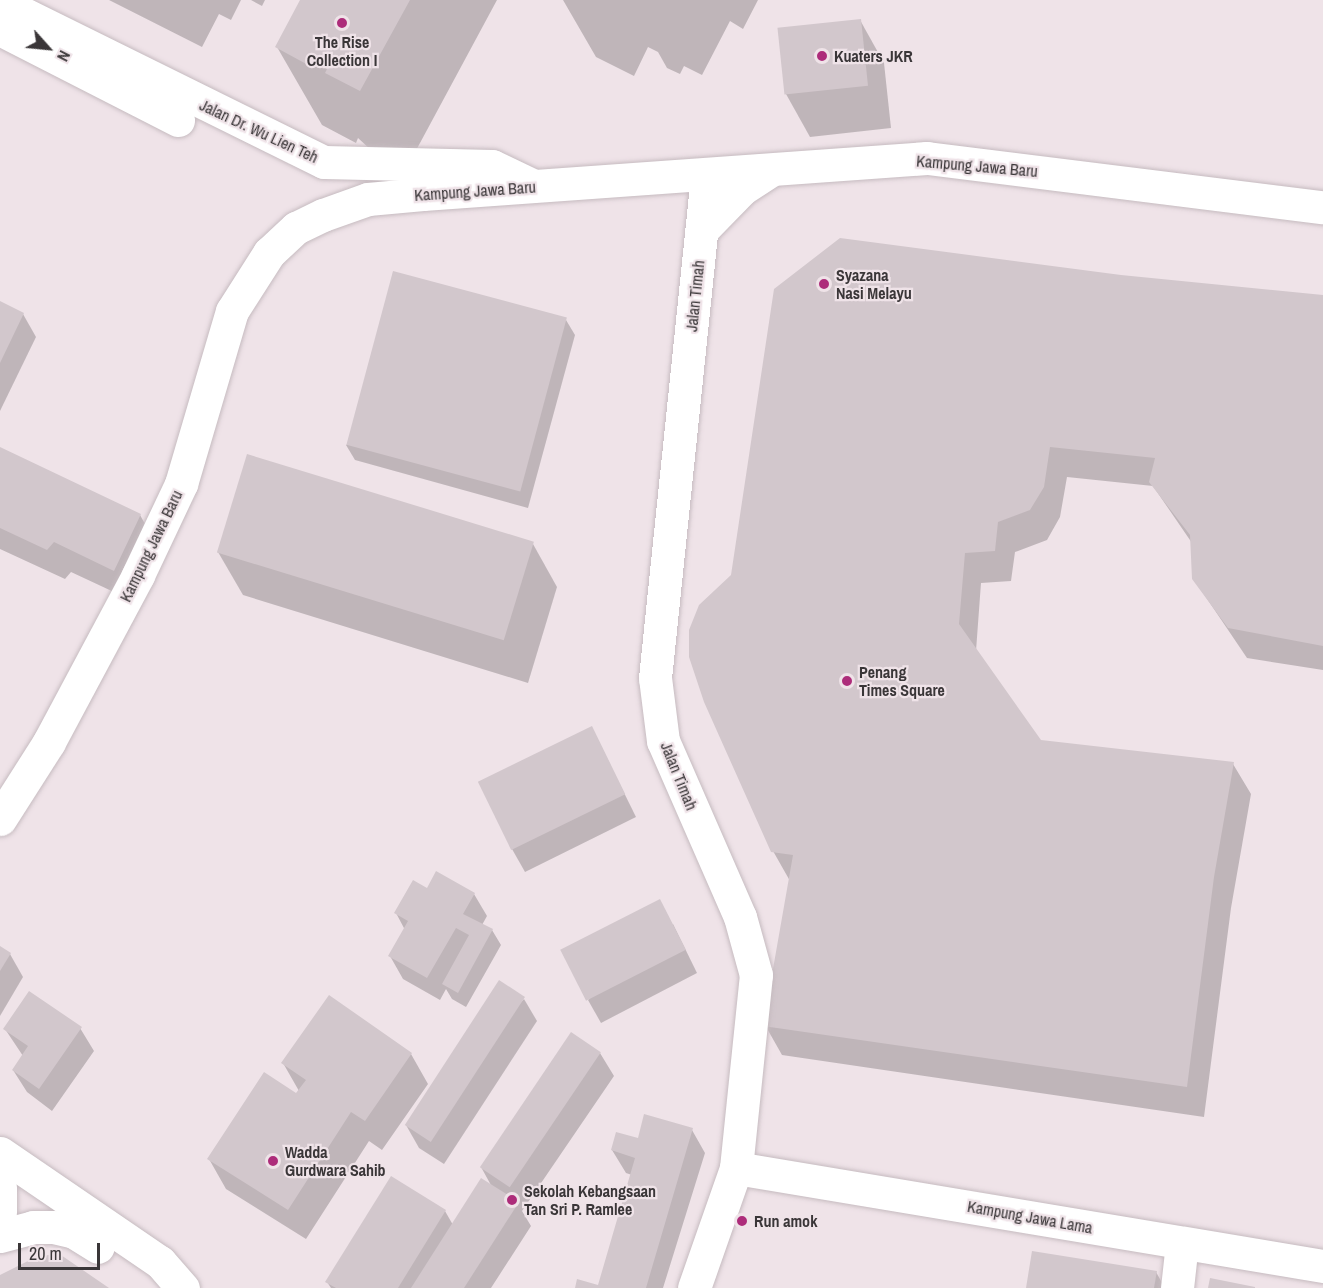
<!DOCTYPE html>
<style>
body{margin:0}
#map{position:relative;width:1323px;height:1288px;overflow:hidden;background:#efe3e8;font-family:"Archivo Narrow",sans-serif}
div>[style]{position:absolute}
.shadow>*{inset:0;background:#0003}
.building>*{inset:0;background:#d2c7cc;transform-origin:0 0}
.roads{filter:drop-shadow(0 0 2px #c6bbc0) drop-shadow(0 0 2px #c6bbc0)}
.minor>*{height:33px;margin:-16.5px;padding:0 16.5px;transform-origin:16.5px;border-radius:16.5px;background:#fff}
.major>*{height:33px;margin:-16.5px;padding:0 16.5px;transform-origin:16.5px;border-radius:16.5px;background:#fff}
.dots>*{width:16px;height:16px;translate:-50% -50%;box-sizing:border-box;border:3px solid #efe3e8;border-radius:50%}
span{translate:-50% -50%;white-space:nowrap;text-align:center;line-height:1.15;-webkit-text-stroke:4.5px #efe3e8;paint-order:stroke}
.poi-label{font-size:16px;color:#3a3638;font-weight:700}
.left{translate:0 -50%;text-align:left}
.street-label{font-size:16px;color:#3a3638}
.north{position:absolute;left:18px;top:18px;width:60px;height:60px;-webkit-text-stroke:4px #efe3e8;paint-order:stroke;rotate:117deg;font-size:16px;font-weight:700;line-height:24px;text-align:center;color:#3a3638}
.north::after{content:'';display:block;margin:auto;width:21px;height:27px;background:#3a3638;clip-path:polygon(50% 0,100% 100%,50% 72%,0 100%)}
.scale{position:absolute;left:18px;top:1243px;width:82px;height:27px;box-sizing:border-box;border:3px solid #3a3638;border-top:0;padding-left:8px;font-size:18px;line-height:21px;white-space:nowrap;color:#3a3638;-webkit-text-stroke:4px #efe3e8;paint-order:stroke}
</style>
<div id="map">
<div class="shadow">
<i style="clip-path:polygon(109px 0,241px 0,231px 20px,219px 14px,202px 47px)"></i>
<i style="clip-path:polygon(251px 0,265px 0,262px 6px)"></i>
<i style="clip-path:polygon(302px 0,497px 0,406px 169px,372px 151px,358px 138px,356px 143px,322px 125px,277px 47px)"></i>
<i style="clip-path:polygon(563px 0,758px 0,743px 29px,730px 21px,702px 75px,684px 66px,680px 74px,667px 68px,658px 52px,648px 47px,634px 76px,596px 57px)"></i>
<i style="clip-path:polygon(860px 20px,884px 63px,891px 128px,810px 137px,786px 94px)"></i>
<i style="clip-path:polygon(1121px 276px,1323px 296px,1323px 670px,1247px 658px,1193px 578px,1192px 543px,1153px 486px,1067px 477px,1060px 517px,1047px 540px,1015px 552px,1011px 581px,981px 583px,976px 651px,1040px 742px,1233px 764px,1251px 794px,1231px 908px,1204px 1117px,782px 1055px,765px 1025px,790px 881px,773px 851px)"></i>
<i style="clip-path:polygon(0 303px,23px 314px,36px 337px,0 411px)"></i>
<i style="clip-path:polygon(566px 320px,575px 335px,528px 508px,355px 460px,346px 445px)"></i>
<i style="clip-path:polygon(0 450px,140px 515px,157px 545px,131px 600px,71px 572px,65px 579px,0 549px)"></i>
<i style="clip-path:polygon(533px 544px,557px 587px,528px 683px,243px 595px,218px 552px)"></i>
<i style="clip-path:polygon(592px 728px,636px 817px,525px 872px,512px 849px)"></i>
<i style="clip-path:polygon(474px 894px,487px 916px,482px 925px,492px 930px,501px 945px,466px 1007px,452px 999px,446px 989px,440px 1000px,403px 979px,390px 956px,405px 930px,396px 913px)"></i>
<i style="clip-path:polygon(673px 924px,697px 973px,601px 1023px,588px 1000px)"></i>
<i style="clip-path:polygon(0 948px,10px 954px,23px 977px,0 1016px)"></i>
<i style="clip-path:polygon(524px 999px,537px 1021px,444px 1164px,419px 1148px,406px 1125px)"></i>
<i style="clip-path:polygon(80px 1028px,94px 1051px,52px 1111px,27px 1092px,13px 1070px,23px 1056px,5px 1029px)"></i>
<i style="clip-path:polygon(572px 1034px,600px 1053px,614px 1076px,522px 1211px,531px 1226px,491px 1288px,331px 1288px,327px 1282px,391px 1178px,445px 1211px,453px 1225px,492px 1187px,481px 1167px)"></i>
<i style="clip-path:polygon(411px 1054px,428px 1084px,382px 1150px,369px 1141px,306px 1239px,226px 1189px,209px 1159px,297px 1095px,299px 1091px,283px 1063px)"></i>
<i style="clip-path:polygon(692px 1130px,705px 1153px,663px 1288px,576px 1288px,599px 1287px,632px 1175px,626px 1173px,612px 1150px)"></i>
<i style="clip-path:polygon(1156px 1272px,1165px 1288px,1028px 1288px)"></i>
</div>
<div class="building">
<i style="clip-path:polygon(300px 0,410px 0,360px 91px,325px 73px,327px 69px,313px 61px,310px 66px,275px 47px)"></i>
<i style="left:861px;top:19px;width:67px;height:84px;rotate:84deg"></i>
<i style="clip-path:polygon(840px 238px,1121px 275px,1323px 295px,1323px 646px,1228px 628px,1192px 579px,1190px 535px,1149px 482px,1155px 458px,1050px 447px,1044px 487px,1030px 510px,998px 522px,995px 551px,965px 553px,959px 624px,1041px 740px,1234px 762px,1214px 877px,1187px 1087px,763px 1026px,793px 855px,771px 852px,704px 702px,689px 657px,689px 630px,699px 605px,731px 575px,774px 289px)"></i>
<i style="left:393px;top:271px;width:180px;height:180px;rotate:15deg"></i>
<i style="clip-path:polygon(0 301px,24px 313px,0 363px)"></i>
<i style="clip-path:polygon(0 447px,141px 514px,114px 571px,54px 542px,47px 550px,0 528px)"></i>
<i style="left:247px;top:454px;width:300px;height:103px;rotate:17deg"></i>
<i style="left:592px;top:726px;width:76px;height:127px;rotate:64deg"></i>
<i style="clip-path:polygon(436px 871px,475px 893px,463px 914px,493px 929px,458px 993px,442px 984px,469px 935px,456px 928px,427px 978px,388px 956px,408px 921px,394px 913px,413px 880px,427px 888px)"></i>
<i style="left:660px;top:899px;width:57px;height:112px;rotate:63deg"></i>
<i style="clip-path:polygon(0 946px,11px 953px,0 971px)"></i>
<i style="left:499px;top:980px;width:31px;height:173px;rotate:33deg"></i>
<i style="clip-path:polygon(29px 991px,82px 1027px,39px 1089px,12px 1070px,28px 1046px,3px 1029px)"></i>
<i style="clip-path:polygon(329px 995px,412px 1053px,365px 1121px,351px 1112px,288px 1210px,207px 1159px,264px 1072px,296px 1093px,306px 1080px,281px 1063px)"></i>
<i style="left:571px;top:1032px;width:36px;height:163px;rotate:34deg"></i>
<i style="clip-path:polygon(644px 1114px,693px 1128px,646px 1288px,575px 1288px,577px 1279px,598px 1285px,635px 1158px,611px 1150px,616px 1132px,638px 1138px)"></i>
<i style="clip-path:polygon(391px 1176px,446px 1210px,398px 1288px,336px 1288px,325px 1282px)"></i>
<i style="clip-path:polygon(481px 1178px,519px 1202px,464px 1288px,411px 1288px)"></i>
<i style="clip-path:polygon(1032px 1251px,1157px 1271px,1154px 1288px,1026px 1288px)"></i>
<i style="clip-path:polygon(58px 1253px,109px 1288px,0 1288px,0 1275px,34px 1258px)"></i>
<i style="clip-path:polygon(1210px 1278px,1255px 1287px,1255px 1288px,1208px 1288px)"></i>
</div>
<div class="roads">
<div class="minor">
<i style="left:0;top:2px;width:361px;rotate:26.3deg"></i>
<i style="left:324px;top:162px;width:168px;rotate:1.4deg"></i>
<i style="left:492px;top:166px;width:44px;rotate:25.4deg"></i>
<i style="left:0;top:29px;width:200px;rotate:27.1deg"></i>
<i style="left:702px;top:230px;width:57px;rotate:-45.7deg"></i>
<i style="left:742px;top:189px;width:33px;rotate:-33deg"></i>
<i style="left:0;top:819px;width:91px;rotate:-57.5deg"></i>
<i style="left:49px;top:742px;width:189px;rotate:-61.9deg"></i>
<i style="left:138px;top:575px;width:101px;rotate:-64.7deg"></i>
<i style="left:181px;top:484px;width:180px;rotate:-73.6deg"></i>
<i style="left:232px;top:311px;width:69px;rotate:-57.5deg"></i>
<i style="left:269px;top:253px;width:37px;rotate:-43deg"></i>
<i style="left:296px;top:228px;width:30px;rotate:-26deg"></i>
<i style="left:323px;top:215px;width:48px;rotate:-19.6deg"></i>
<i style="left:368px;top:199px;width:55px;rotate:-5.2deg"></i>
<i style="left:423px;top:194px;width:505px;rotate:-4.09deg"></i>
<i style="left:927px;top:158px;width:399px;rotate:7.1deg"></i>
<i style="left:736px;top:1168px;width:595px;rotate:9.48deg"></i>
<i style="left:0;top:1187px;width:25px;rotate:90deg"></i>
<i style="left:0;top:1236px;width:34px;rotate:-15deg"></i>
<i style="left:33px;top:1227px;width:20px"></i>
<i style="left:53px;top:1227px;width:22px;rotate:13deg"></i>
<i style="left:74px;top:1232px;width:28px;rotate:32deg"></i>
<i style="left:694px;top:1288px;width:127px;rotate:-70.7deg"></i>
<i style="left:736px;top:1168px;width:194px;rotate:-84.1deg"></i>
<i style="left:756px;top:975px;width:60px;rotate:-105.4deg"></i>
<i style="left:740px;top:917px;width:192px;rotate:-113.6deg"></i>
<i style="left:663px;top:741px;width:64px;rotate:-97.2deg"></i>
<i style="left:655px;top:678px;width:505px;rotate:-84.09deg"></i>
<i style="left:1177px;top:1288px;width:45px;rotate:-83.7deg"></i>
</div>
<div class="major">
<i style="left:0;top:1153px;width:194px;rotate:34.3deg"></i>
<i style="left:160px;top:1262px;width:35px;rotate:49deg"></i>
</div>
</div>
<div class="dots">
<i style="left:342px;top:23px;background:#ad2c7a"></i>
<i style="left:822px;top:56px;background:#ad2c7a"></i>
<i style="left:824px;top:284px;background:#ad2c7a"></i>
<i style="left:847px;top:681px;background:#ad2c7a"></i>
<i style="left:273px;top:1161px;background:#ad2c7a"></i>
<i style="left:512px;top:1200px;background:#ad2c7a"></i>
<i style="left:742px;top:1221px;background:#ad2c7a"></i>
</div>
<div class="poi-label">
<span style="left:342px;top:51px">The Rise<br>Collection I</span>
<span class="left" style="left:834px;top:56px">Kuaters JKR</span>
<span class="left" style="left:836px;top:284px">Syazana<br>Nasi Melayu</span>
<span class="left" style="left:859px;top:681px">Penang<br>Times Square</span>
<span class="left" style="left:285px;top:1161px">Wadda<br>Gurdwara Sahib</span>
<span class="left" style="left:524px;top:1200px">Sekolah Kebangsaan<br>Tan Sri P. Ramlee</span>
<span class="left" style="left:754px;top:1221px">Run amok</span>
</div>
<div class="street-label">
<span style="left:259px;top:131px;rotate:25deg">Jalan Dr. Wu Lien Teh</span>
<span style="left:977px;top:166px;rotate:5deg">Kampung Jawa Baru</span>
<span style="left:475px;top:191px;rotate:-4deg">Kampung Jawa Baru</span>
<span style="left:695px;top:296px;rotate:-84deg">Jalan Timah</span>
<span style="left:151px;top:546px;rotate:-64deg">Kampung Jawa Baru</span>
<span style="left:679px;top:776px;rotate:68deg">Jalan Timah</span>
<span style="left:1030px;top:1217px;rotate:10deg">Kampung Jawa Lama</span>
</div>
<div class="north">N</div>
<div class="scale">20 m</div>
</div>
